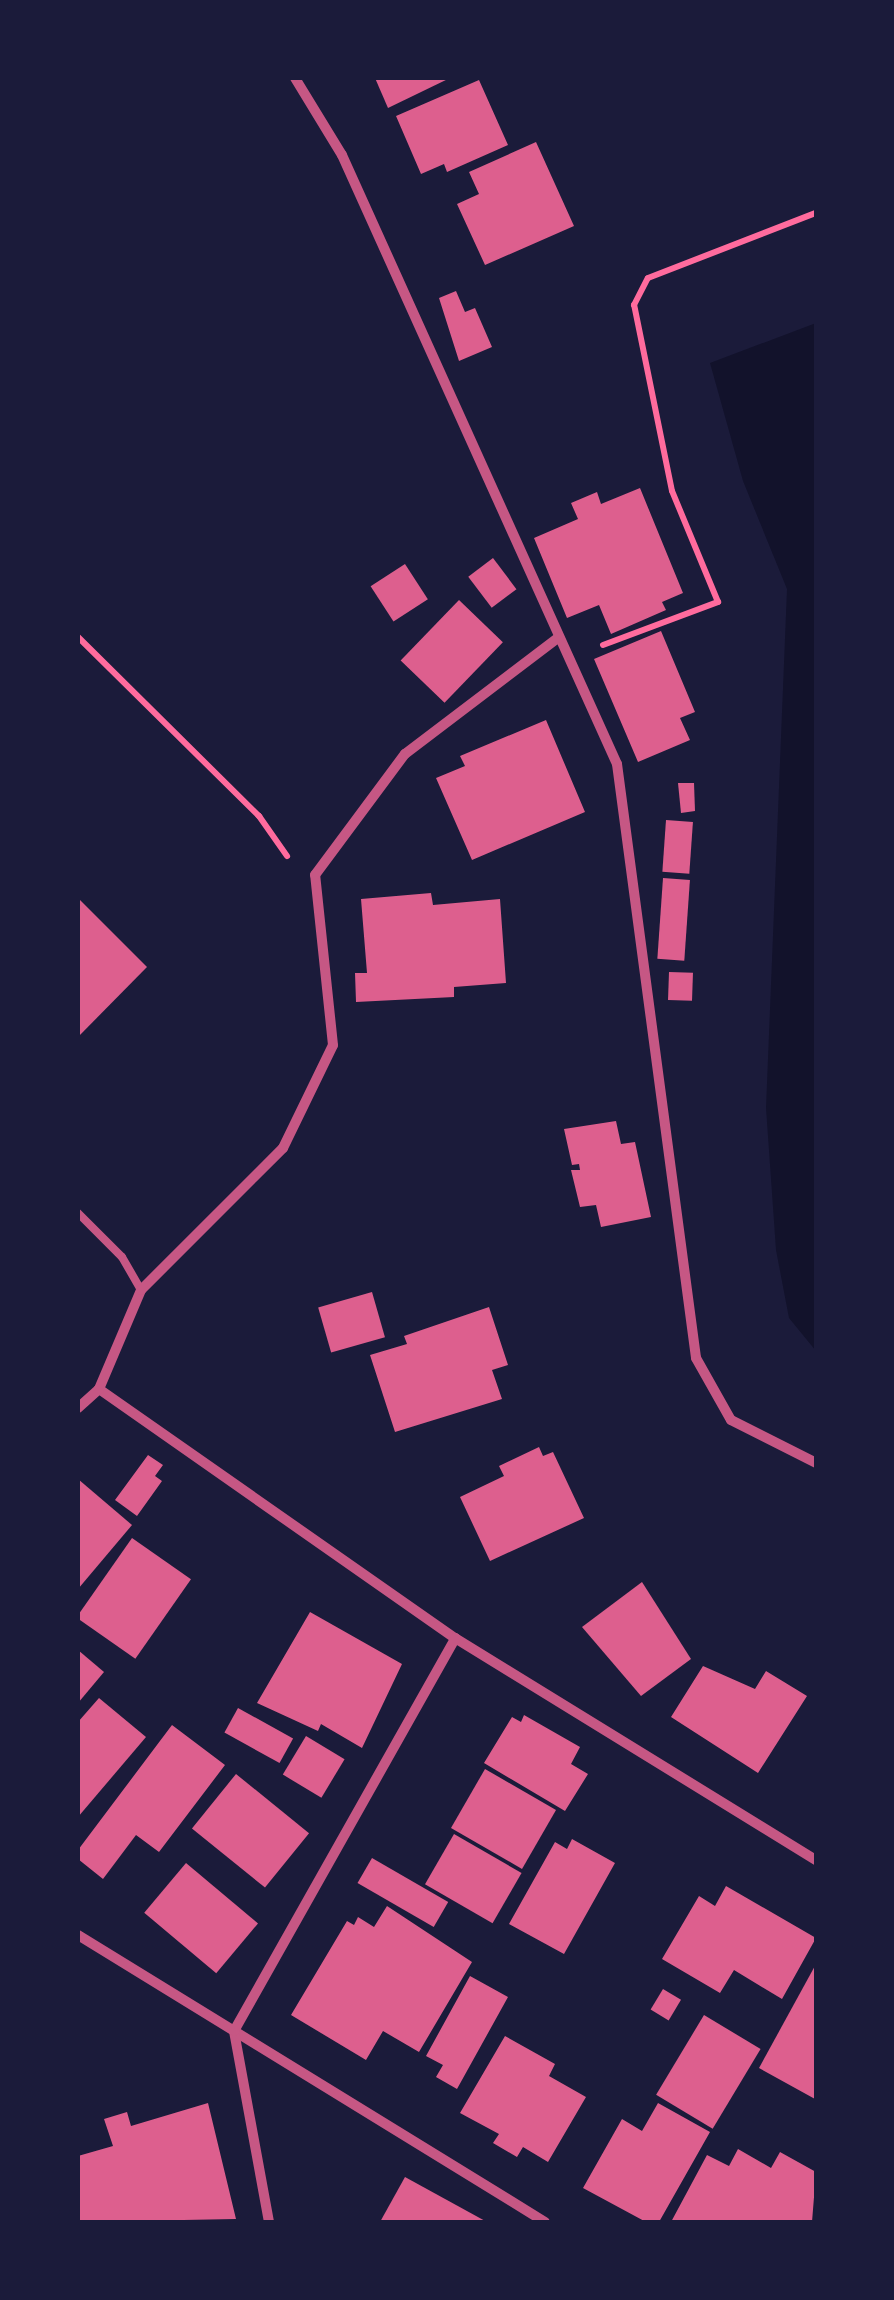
<!DOCTYPE html>
<style>
body{margin:0}
#map{position:relative;width:894px;height:2300px;overflow:hidden;background:#1b1b3a;font-family:"Titillium Web",sans-serif}
div>[style]{position:absolute}
.water>*{inset:0;background:#12122b}
.building>*{inset:0;background:#dd5f8e;transform-origin:0 0}
.path>*{height:6px;margin:-3px;padding:0 3px;transform-origin:3px;border-radius:3px;background:#ff6b9d}
.service>*{height:8px;margin:-4px;padding:0 4px;transform-origin:4px;border-radius:4px;background:#c65784}
.minor>*{height:10px;margin:-5px;padding:0 5px;transform-origin:5px;border-radius:5px;background:#c65784}
span{translate:-50% -50%;white-space:nowrap;text-align:center;line-height:1.15;-webkit-text-stroke:8px #1b1b3a;paint-order:stroke}
.frame{position:absolute;inset:0;border:80px solid #1b1b3a;pointer-events:none}
</style>
<div id="map">
<div class="water">
<i style="clip-path:polygon(816px 323px,816px 1351px,789px 1318px,776px 1250px,766px 1108px,787px 589px,743px 481px,710px 363px)"></i>
</div>
<div class="building">
<i style="clip-path:polygon(375px 78px,450px 78px,388px 108px)"></i>
<i style="clip-path:polygon(479px 80px,508px 145px,447px 172px,444px 164px,421px 174px,396px 116px)"></i>
<i style="clip-path:polygon(536px 142px,574px 226px,485px 265px,457px 204px,479px 194px,469px 172px)"></i>
<i style="clip-path:polygon(456px 291px,465px 312px,475px 308px,492px 347px,459px 361px,439px 298px)"></i>
<i style="clip-path:polygon(640px 488px,683px 593px,662px 602px,666px 610px,611px 634px,599px 605px,567px 618px,534px 538px,578px 519px,571px 503px,597px 492px,601px 504px)"></i>
<i style="left:493px;top:558px;width:39px;height:31px;rotate:53deg"></i>
<i style="left:405px;top:564px;width:42px;height:41px;rotate:57deg"></i>
<i style="left:459px;top:600px;width:61px;height:84px;rotate:44deg"></i>
<i style="clip-path:polygon(661px 631px,695px 712px,680px 718px,690px 740px,638px 762px,594px 659px)"></i>
<i style="clip-path:polygon(546px 720px,585px 812px,472px 860px,436px 778px,465px 766px,460px 756px)"></i>
<i style="clip-path:polygon(678px 783px,694px 783px,695px 811px,681px 813px)"></i>
<i style="left:666px;top:820px;width:27px;height:52px;rotate:4deg"></i>
<i style="left:663px;top:878px;width:27px;height:81px;rotate:4deg"></i>
<i style="clip-path:polygon(431px 893px,433px 905px,500px 899px,506px 983px,454px 987px,454px 997px,356px 1002px,355px 973px,367px 973px,361px 899px)"></i>
<i style="clip-path:polygon(78px 898px,147px 967px,78px 1037px)"></i>
<i style="left:669px;top:972px;width:24px;height:28px;rotate:2deg"></i>
<i style="clip-path:polygon(616px 1121px,621px 1144px,635px 1142px,651px 1217px,601px 1227px,596px 1205px,580px 1207px,571px 1170px,580px 1170px,579px 1164px,572px 1165px,564px 1129px)"></i>
<i style="left:372px;top:1292px;width:47px;height:56px;rotate:74deg"></i>
<i style="clip-path:polygon(489px 1307px,508px 1365px,492px 1370px,502px 1399px,395px 1432px,370px 1355px,407px 1344px,404px 1336px)"></i>
<i style="clip-path:polygon(539px 1447px,543px 1456px,553px 1452px,584px 1518px,490px 1561px,460px 1497px,504px 1476px,499px 1466px)"></i>
<i style="clip-path:polygon(148px 1455px,163px 1465px,155px 1476px,162px 1481px,137px 1516px,115px 1500px)"></i>
<i style="clip-path:polygon(78px 1479px,132px 1525px,78px 1589px)"></i>
<i style="left:132px;top:1538px;width:72px;height:97px;rotate:35deg"></i>
<i style="clip-path:polygon(642px 1582px,691px 1659px,641px 1696px,582px 1627px)"></i>
<i style="clip-path:polygon(310px 1612px,402px 1664px,362px 1748px,321px 1724px,318px 1731px,257px 1703px)"></i>
<i style="clip-path:polygon(78px 1650px,104px 1672px,78px 1703px)"></i>
<i style="clip-path:polygon(703px 1666px,755px 1689px,766px 1671px,807px 1696px,758px 1773px,671px 1717px)"></i>
<i style="clip-path:polygon(99px 1698px,146px 1737px,78px 1817px,78px 1722px)"></i>
<i style="left:238px;top:1708px;width:63px;height:28px;rotate:29deg"></i>
<i style="clip-path:polygon(524px 1715px,580px 1747px,571px 1764px,588px 1774px,565px 1811px,484px 1763px,512px 1717px,521px 1722px)"></i>
<i style="clip-path:polygon(172px 1725px,225px 1765px,159px 1852px,136px 1835px,103px 1879px,78px 1859px,78px 1850px)"></i>
<i style="left:306px;top:1736px;width:45px;height:45px;rotate:31deg"></i>
<i style="left:485px;top:1769px;width:82px;height:68px;rotate:30deg"></i>
<i style="left:236px;top:1774px;width:94px;height:70px;rotate:39deg"></i>
<i style="left:454px;top:1834px;width:78px;height:58px;rotate:30deg"></i>
<i style="clip-path:polygon(572px 1839px,615px 1863px,564px 1954px,509px 1924px,555px 1842px,567px 1849px)"></i>
<i style="left:372px;top:1858px;width:88px;height:29px;rotate:30deg"></i>
<i style="left:186px;top:1863px;width:94px;height:65px;rotate:40deg"></i>
<i style="clip-path:polygon(726px 1886px,816px 1938px,782px 1999px,734px 1970px,720px 1993px,662px 1959px,699px 1896px,715px 1906px)"></i>
<i style="clip-path:polygon(387px 1906px,472px 1962px,419px 2052px,383px 2031px,366px 2060px,291px 2015px,347px 1921px,354px 1925px,358px 1917px,374px 1927px)"></i>
<i style="clip-path:polygon(816px 1964px,816px 2095px,815px 2099px,759px 2068px)"></i>
<i style="clip-path:polygon(470px 1976px,508px 1997px,457px 2089px,436px 2077px,443px 2065px,426px 2056px)"></i>
<i style="left:663px;top:1989px;width:21px;height:24px;rotate:31deg"></i>
<i style="left:704px;top:2015px;width:66px;height:93px;rotate:31deg"></i>
<i style="clip-path:polygon(505px 2036px,555px 2064px,549px 2076px,586px 2097px,548px 2162px,523px 2147px,517px 2157px,493px 2143px,499px 2134px,460px 2113px)"></i>
<i style="clip-path:polygon(208px 2103px,236px 2219px,78px 2222px,78px 2156px,113px 2146px,104px 2119px,127px 2112px,131px 2126px)"></i>
<i style="clip-path:polygon(658px 2103px,710px 2132px,659px 2222px,646px 2222px,583px 2188px,622px 2119px,642px 2131px)"></i>
<i style="clip-path:polygon(738px 2149px,771px 2168px,780px 2152px,816px 2172px,812px 2222px,671px 2222px,707px 2155px,729px 2166px)"></i>
<i style="clip-path:polygon(405px 2177px,487px 2222px,380px 2222px)"></i>
</div>
<div class="path">
<i style="left:78px;top:637px;width:255px;rotate:44.7deg"></i>
<i style="left:259px;top:816px;width:49px;rotate:55deg"></i>
<i style="left:603px;top:645px;width:123px;rotate:-20.5deg"></i>
<i style="left:718px;top:602px;width:120px;rotate:-112.5deg"></i>
<i style="left:672px;top:491px;width:190px;rotate:-101.5deg"></i>
<i style="left:634px;top:305px;width:30px;rotate:-63deg"></i>
<i style="left:648px;top:278px;width:180px;rotate:-21.2deg"></i>
</div>
<div class="service">
<i style="left:78px;top:1213px;width:62px;rotate:45deg"></i>
<i style="left:122px;top:1257px;width:38px;rotate:60deg"></i>
</div>
<div class="minor">
<i style="left:295px;top:78px;width:90px;rotate:58.6deg"></i>
<i style="left:342px;top:155px;width:668px;rotate:65.7deg"></i>
<i style="left:617px;top:764px;width:599px;rotate:82.42deg"></i>
<i style="left:696px;top:1358px;width:71px;rotate:60.6deg"></i>
<i style="left:731px;top:1420px;width:95px;rotate:26.8deg"></i>
<i style="left:99px;top:1389px;width:434px;rotate:35deg"></i>
<i style="left:455px;top:1638px;width:424px;rotate:31.6deg"></i>
<i style="left:78px;top:1408px;width:28px;rotate:-42deg"></i>
<i style="left:99px;top:1389px;width:108px;rotate:-67deg"></i>
<i style="left:141px;top:1290px;width:201px;rotate:-45deg"></i>
<i style="left:283px;top:1148px;width:114px;rotate:-64.1deg"></i>
<i style="left:333px;top:1045px;width:171px;rotate:-96deg"></i>
<i style="left:315px;top:875px;width:151px;rotate:-53.4deg"></i>
<i style="left:405px;top:754px;width:193px;rotate:-37.2deg"></i>
<i style="left:78px;top:1935px;width:548px;rotate:31.57deg"></i>
<i style="left:269px;top:2222px;width:194px;rotate:-100.4deg"></i>
<i style="left:234px;top:2031px;width:451px;rotate:-60.6deg"></i>
</div>
<div class="frame"></div>
</div>
